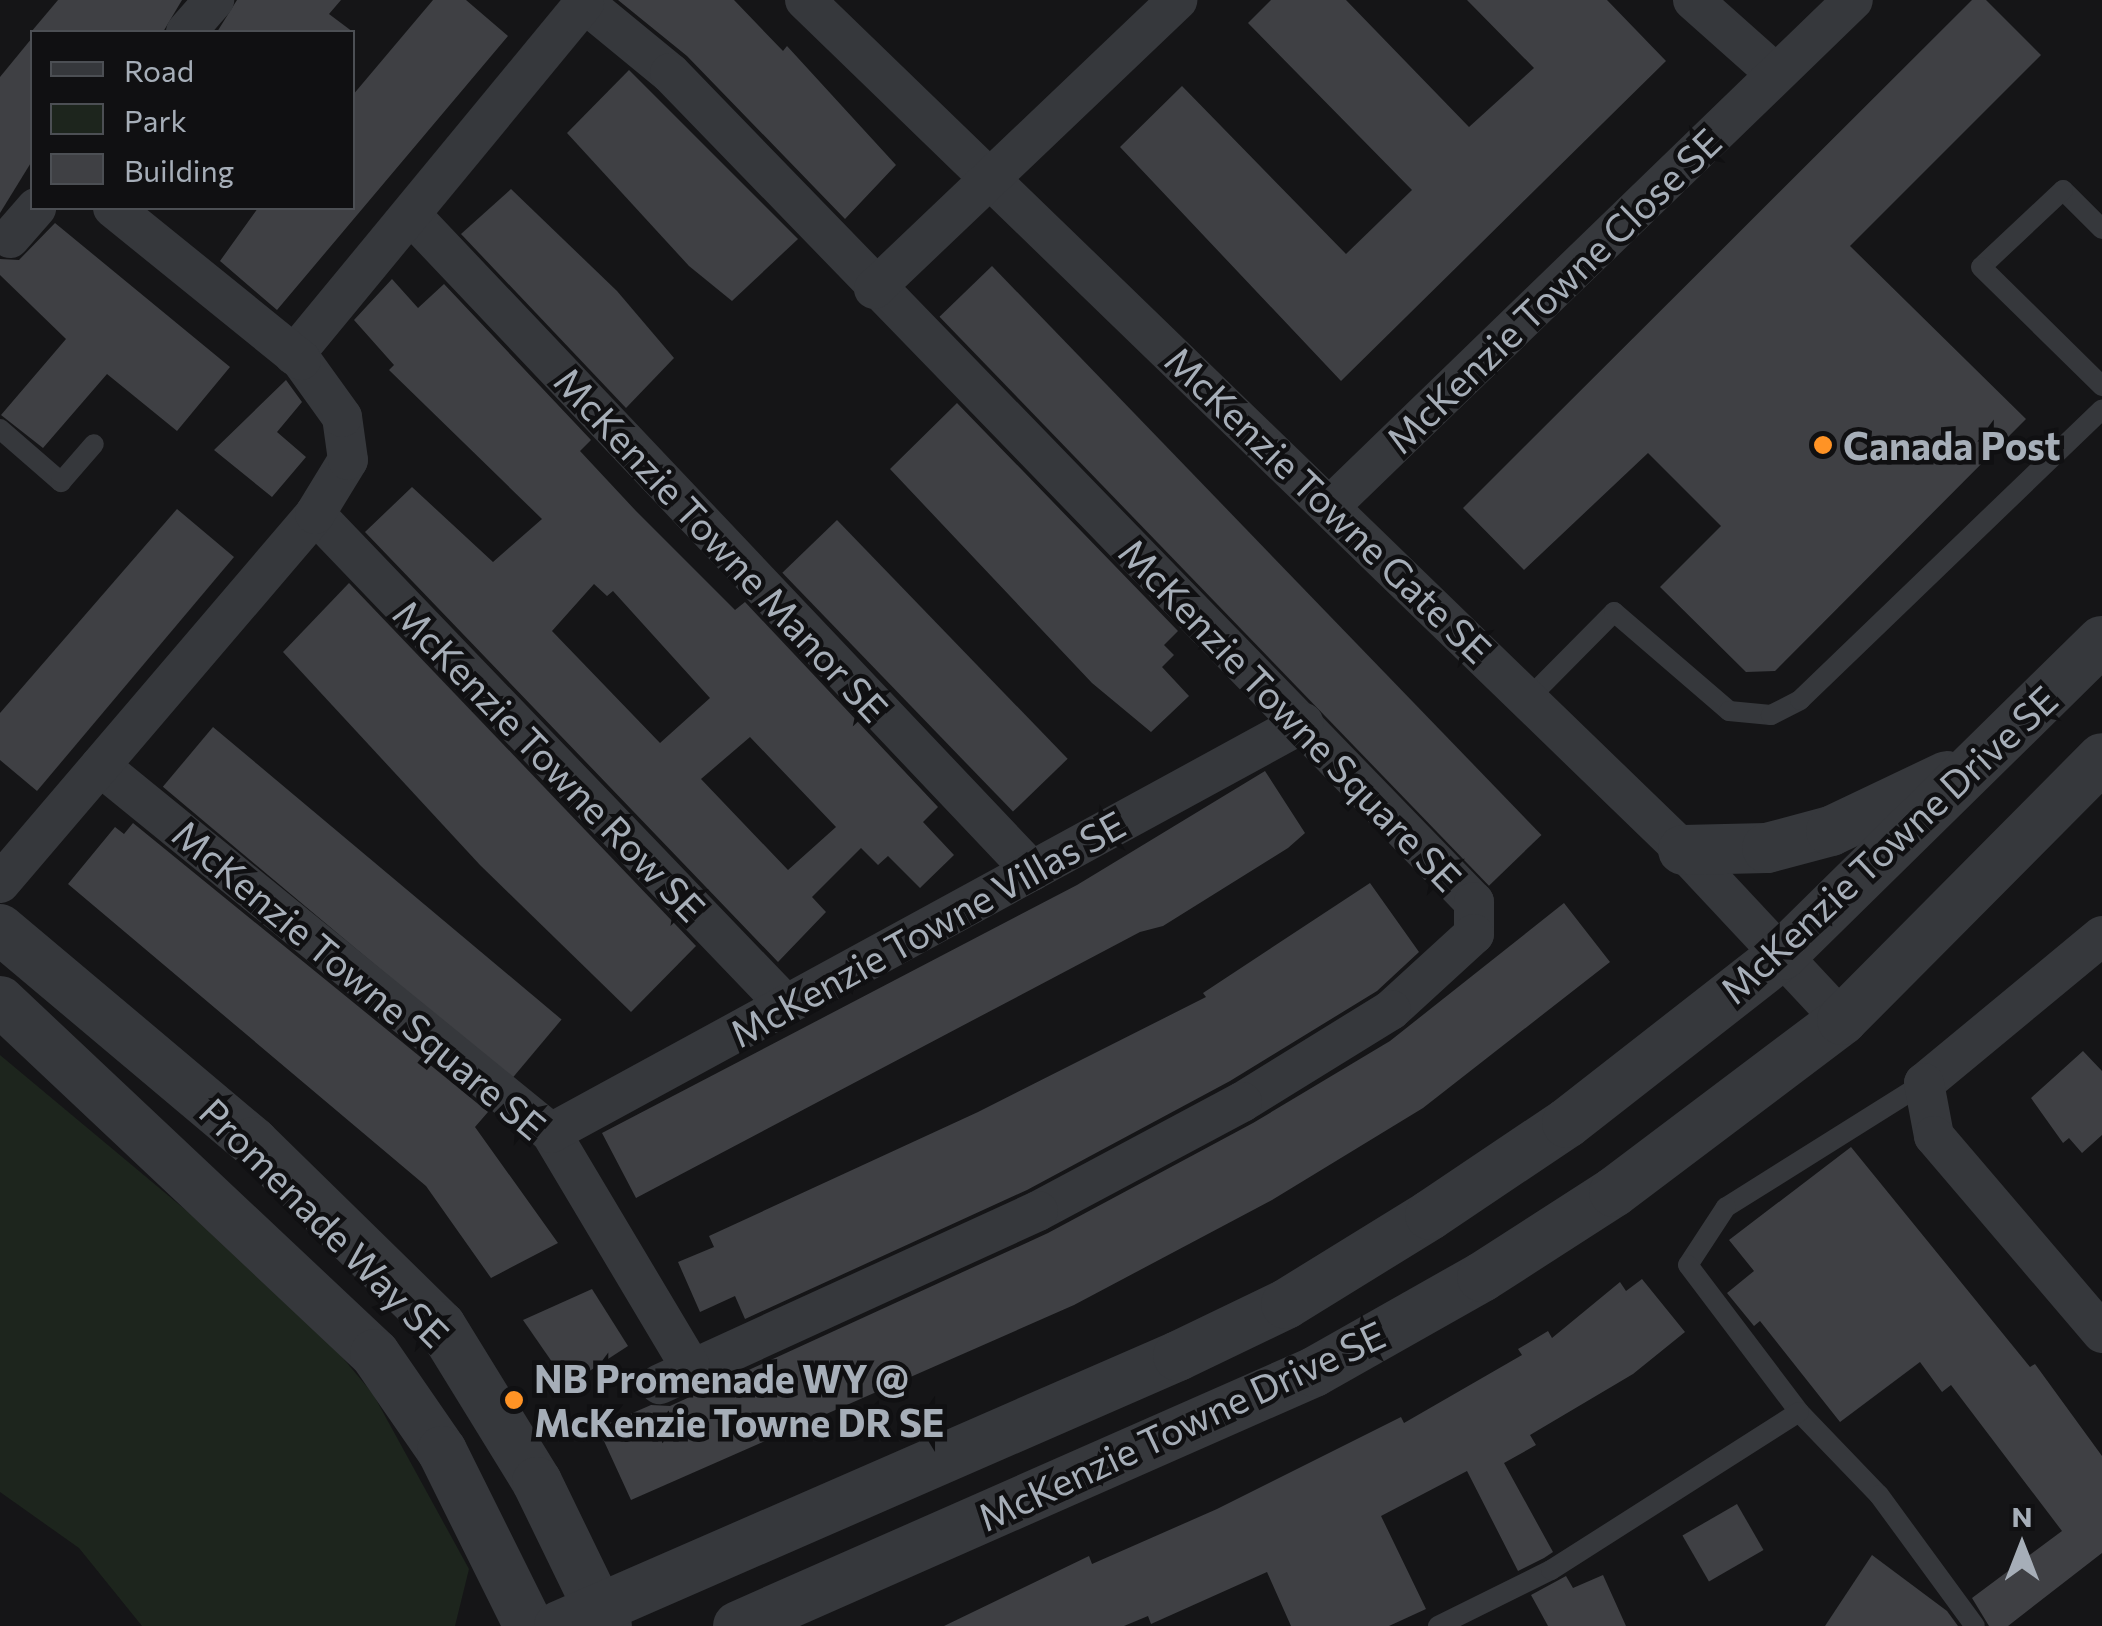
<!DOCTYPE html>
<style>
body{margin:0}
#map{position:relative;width:2102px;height:1626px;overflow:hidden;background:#151517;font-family:Commissioner,sans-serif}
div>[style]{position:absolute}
.green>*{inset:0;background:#1d251d}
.building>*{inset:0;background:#3f4044;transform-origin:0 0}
.service>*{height:20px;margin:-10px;padding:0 10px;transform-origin:10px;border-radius:10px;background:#36383c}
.minor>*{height:40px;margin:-20px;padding:0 20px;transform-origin:20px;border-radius:20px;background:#36383c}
.tertiary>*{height:50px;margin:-25px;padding:0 25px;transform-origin:25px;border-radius:25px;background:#36383c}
.dots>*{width:28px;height:28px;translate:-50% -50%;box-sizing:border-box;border:5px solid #101012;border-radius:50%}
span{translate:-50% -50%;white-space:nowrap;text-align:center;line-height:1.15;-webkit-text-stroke:9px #101012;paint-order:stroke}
.street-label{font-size:38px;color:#a6aeb8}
.poi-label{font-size:38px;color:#a6aeb8;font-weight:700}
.left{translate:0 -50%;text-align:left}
.legend{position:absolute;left:30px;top:30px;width:325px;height:180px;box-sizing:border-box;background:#101012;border:2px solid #4c4f54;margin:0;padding:12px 18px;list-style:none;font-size:30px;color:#a6aeb8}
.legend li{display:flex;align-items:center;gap:20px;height:50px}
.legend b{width:50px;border:2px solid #4c4f54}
.north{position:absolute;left:1972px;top:1496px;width:100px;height:100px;-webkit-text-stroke:8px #101012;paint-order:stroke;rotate:0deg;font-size:28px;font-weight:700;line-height:40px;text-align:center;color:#a6aeb8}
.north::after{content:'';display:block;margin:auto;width:35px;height:45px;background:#a6aeb8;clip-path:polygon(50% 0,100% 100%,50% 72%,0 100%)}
</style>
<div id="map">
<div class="green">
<i style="clip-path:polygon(0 1055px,297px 1303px,373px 1394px,469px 1569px,455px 1626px,142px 1626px,79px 1548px,0 1492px)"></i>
</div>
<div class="building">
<i style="clip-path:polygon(58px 0,182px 0,163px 32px,31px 32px)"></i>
<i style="clip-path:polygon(237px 0,341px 0,329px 14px,353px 32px,217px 32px)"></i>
<i style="clip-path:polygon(433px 0,466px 0,508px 36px,277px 310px,220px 261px,258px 208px,352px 208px,352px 96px)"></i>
<i style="clip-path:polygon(618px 0,734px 0,783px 51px,787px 46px,896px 165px,845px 219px,687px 56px)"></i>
<i style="clip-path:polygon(1271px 0,1346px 0,1469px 127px,1534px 68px,1467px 0,1607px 0,1666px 61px,1341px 381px,1120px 147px,1182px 86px,1346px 254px,1412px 190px,1248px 23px)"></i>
<i style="clip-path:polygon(1972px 0,1986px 0,2041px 55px,1850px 246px,2026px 419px,1775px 671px,1746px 672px,1660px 587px,1721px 526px,1648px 453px,1524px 570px,1463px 508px)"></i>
<i style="clip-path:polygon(32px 38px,32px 161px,0 213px,0 77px)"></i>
<i style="clip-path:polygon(629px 70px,798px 239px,732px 301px,689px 266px,567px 133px)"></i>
<i style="clip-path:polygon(511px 189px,617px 291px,674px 358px,626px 408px,461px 234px)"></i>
<i style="clip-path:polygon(55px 223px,230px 367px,177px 431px,107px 374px,43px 448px,1px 415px,66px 339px,0 275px,0 259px,19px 260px)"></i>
<i style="left:992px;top:266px;width:791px;height:73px;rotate:46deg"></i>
<i style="clip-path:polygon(evenodd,392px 279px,418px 308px,444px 284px,591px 440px,580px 451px,636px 511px,735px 610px,745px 602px,938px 807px,923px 822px,954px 855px,920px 888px,888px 856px,878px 865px,861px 848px,812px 897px,826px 912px,778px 962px,365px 532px,412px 487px,493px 562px,542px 519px,389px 370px,394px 365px,354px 320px,392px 279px,594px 584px,607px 596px,613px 591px,710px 698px,660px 743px,552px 631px,594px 584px,392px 279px,750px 737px,836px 827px,788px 870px,701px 779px,750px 737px)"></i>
<i style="clip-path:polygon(286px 380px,302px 402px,277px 432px,306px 457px,272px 497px,214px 450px)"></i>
<i style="clip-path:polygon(957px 403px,1178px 631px,1164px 645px,1174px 655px,1162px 667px,1189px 696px,1151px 732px,1092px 683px,890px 469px)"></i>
<i style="clip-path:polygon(177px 509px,234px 557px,37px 791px,0 760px,0 713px)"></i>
<i style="left:837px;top:520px;width:332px;height:76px;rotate:46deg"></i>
<i style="clip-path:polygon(349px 583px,696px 946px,631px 1012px,480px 865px,283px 652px)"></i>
<i style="left:213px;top:727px;width:455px;height:78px;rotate:40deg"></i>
<i style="clip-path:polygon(1265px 771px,1305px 833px,1288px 848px,1163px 926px,1140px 932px,636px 1198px,602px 1133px,1077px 885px)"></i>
<i style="clip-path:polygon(133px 823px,488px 1112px,475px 1127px,558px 1243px,491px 1278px,426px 1186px,68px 884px,115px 827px,124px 834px)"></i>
<i style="clip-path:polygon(1370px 883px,1419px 952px,1377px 991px,1230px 1081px,1027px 1190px,745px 1319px,735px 1296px,700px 1312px,678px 1262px,714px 1247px,709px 1236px,978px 1112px,1206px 997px,1203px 993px)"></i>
<i style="clip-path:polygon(1564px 903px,1610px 962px,1423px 1108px,1272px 1200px,1074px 1305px,631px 1500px,598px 1428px,651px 1405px,670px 1406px,1048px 1233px,1253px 1123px,1390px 1041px)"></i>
<i style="clip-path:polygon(2083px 1051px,2102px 1071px,2102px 1135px,2082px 1153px,2069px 1138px,2063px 1143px,2031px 1098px)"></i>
<i style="clip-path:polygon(1851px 1147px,2030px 1367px,2035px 1364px,2102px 1456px,2102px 1553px,2008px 1626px,1989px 1626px,1972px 1598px,2062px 1531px,1951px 1385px,1942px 1392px,1920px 1362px,1840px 1422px,1760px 1321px,1754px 1326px,1727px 1293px,1754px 1271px,1729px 1240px)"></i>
<i style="clip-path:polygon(1642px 1279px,1685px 1332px,1633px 1374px,1530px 1435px,1536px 1445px,1504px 1463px,1553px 1552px,1544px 1558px,1518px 1571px,1467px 1471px,1381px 1516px,1426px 1609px,1389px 1626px,1291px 1626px,1267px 1572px,1151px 1624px,1148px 1616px,1124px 1626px,944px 1626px,1089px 1556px,1092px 1564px,1217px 1509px,1401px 1417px,1404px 1423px,1522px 1355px,1518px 1349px,1548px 1331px,1552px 1338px,1620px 1282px,1626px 1291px)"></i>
<i style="clip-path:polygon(592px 1289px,628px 1346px,568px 1385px,523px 1320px)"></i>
<i style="left:1737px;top:1504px;width:53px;height:63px;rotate:60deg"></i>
<i style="clip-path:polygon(1872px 1555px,1947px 1611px,1958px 1626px,1825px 1626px)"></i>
<i style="clip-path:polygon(1603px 1575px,1626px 1626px,1548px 1626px,1531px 1595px,1566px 1576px,1573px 1588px)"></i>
</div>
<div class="service">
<i style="left:2102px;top:229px;width:55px;rotate:-135deg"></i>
<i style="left:2063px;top:190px;width:112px;rotate:136.8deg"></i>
<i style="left:1981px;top:267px;width:170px;rotate:44.5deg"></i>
<i style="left:0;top:429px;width:81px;rotate:41deg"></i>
<i style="left:61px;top:482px;width:50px;rotate:-49deg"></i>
<i style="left:1529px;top:698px;width:121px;rotate:-45.3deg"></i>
<i style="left:1614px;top:612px;width:152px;rotate:40.7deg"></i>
<i style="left:1729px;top:711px;width:42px;rotate:5.4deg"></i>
<i style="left:1771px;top:715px;width:33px;rotate:-27deg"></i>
<i style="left:1800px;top:700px;width:419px;rotate:-43.9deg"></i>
<i style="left:1924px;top:1083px;width:234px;rotate:147.9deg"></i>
<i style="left:1726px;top:1207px;width:69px;rotate:123.2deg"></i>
<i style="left:1688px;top:1265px;width:184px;rotate:52.9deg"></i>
<i style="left:1799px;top:1412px;width:115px;rotate:46.1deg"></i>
<i style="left:1879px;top:1495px;width:162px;rotate:53.8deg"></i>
<i style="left:1438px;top:1626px;width:126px;rotate:-26.4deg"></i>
<i style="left:1551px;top:1570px;width:294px;rotate:-32.5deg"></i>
</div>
<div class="minor">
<i style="left:581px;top:0;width:115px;rotate:39.4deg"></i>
<i style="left:670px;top:73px;width:1155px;rotate:45.88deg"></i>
<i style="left:1474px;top:902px;width:32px;rotate:90deg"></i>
<i style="left:1474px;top:934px;width:113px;rotate:137.5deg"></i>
<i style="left:1391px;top:1010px;width:175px;rotate:148.3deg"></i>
<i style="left:1242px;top:1102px;width:231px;rotate:151.9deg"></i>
<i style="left:1038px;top:1211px;width:416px;rotate:155.4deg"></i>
<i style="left:805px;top:0;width:1222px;rotate:44.07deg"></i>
<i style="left:1683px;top:850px;width:233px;rotate:46.9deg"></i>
<i style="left:1693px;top:0;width:111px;rotate:41.7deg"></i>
<i style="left:186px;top:32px;width:43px;rotate:-48.8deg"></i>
<i style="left:412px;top:216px;width:902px;rotate:46.57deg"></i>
<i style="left:10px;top:238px;width:40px;rotate:-49deg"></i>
<i style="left:874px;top:289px;width:419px;rotate:-43.6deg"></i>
<i style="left:294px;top:355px;width:456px;rotate:-50.5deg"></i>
<i style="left:1331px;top:505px;width:726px;rotate:-44.05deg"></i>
<i style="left:315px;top:514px;width:680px;rotate:46.19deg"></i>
<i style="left:100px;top:766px;width:581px;rotate:39.14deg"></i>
<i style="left:551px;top:1133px;width:271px;rotate:59.2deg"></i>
<i style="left:0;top:883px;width:485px;rotate:-49.5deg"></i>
<i style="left:315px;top:514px;width:63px;rotate:-58.6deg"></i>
<i style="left:348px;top:460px;width:43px;rotate:-97.9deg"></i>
<i style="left:342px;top:417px;width:70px;rotate:-125.7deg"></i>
<i style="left:301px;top:360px;width:242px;rotate:-141deg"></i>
<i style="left:2102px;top:936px;width:231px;rotate:140.4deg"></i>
<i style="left:1924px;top:1083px;width:54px;rotate:79.3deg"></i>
<i style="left:1934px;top:1136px;width:259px;rotate:49.5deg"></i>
<i style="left:551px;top:1133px;width:857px;rotate:-28.6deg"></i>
</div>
<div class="tertiary">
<i style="left:1683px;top:850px;width:84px;rotate:-1.4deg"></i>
<i style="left:1767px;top:848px;width:66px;rotate:-14.9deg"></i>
<i style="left:1831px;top:831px;width:128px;rotate:-25.4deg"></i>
<i style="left:0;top:929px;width:331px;rotate:40.1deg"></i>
<i style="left:253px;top:1142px;width:263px;rotate:44.4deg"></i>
<i style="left:441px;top:1326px;width:183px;rotate:58.4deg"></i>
<i style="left:537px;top:1482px;width:160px;rotate:64.1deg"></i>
<i style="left:0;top:1001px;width:515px;rotate:43.27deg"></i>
<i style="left:375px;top:1354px;width:118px;rotate:55.4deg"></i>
<i style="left:442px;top:1451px;width:195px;rotate:63.6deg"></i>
<i style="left:559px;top:1626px;width:675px;rotate:-23.57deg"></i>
<i style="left:1178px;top:1356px;width:120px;rotate:-25.7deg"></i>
<i style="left:1286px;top:1304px;width:169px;rotate:-31.7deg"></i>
<i style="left:1430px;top:1215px;width:165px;rotate:-33.9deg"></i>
<i style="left:1567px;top:1123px;width:273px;rotate:-38deg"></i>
<i style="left:1782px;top:955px;width:448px;rotate:-44.5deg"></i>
<i style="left:738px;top:1626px;width:630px;rotate:-23.8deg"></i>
<i style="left:1314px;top:1372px;width:193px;rotate:-29.5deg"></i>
<i style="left:1482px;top:1277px;width:157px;rotate:-32.8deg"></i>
<i style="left:1614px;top:1192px;width:286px;rotate:-37deg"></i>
<i style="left:1842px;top:1020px;width:369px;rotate:-45.2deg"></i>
</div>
<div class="dots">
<i style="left:1823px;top:445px;background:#ff9325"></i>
<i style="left:514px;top:1400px;background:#ff9325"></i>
</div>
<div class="street-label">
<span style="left:1553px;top:290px;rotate:-44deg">McKenzie Towne Close SE</span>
<span style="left:1329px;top:504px;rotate:44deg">McKenzie Towne Gate SE</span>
<span style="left:722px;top:544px;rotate:47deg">McKenzie Towne Manor SE</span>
<span style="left:1291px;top:714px;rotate:46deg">McKenzie Towne Square SE</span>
<span style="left:550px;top:760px;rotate:46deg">McKenzie Towne Row SE</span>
<span style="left:1888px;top:844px;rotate:-43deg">McKenzie Towne Drive SE</span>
<span style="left:927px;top:928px;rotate:-29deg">McKenzie Towne Villas SE</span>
<span style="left:360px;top:979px;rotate:40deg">McKenzie Towne Square SE</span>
<span style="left:325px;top:1222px;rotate:45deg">Promenade Way SE</span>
<span style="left:1181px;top:1425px;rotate:-25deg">McKenzie Towne Drive SE</span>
</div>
<div class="poi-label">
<span class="left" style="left:1843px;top:445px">Canada Post</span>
<span class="left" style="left:534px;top:1400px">NB Promenade WY @<br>McKenzie Towne DR SE</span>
</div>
<ul class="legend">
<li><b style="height:12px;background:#36383c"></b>Road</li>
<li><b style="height:28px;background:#1d251d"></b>Park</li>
<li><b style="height:28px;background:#3f4044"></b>Building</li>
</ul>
<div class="north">N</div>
</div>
